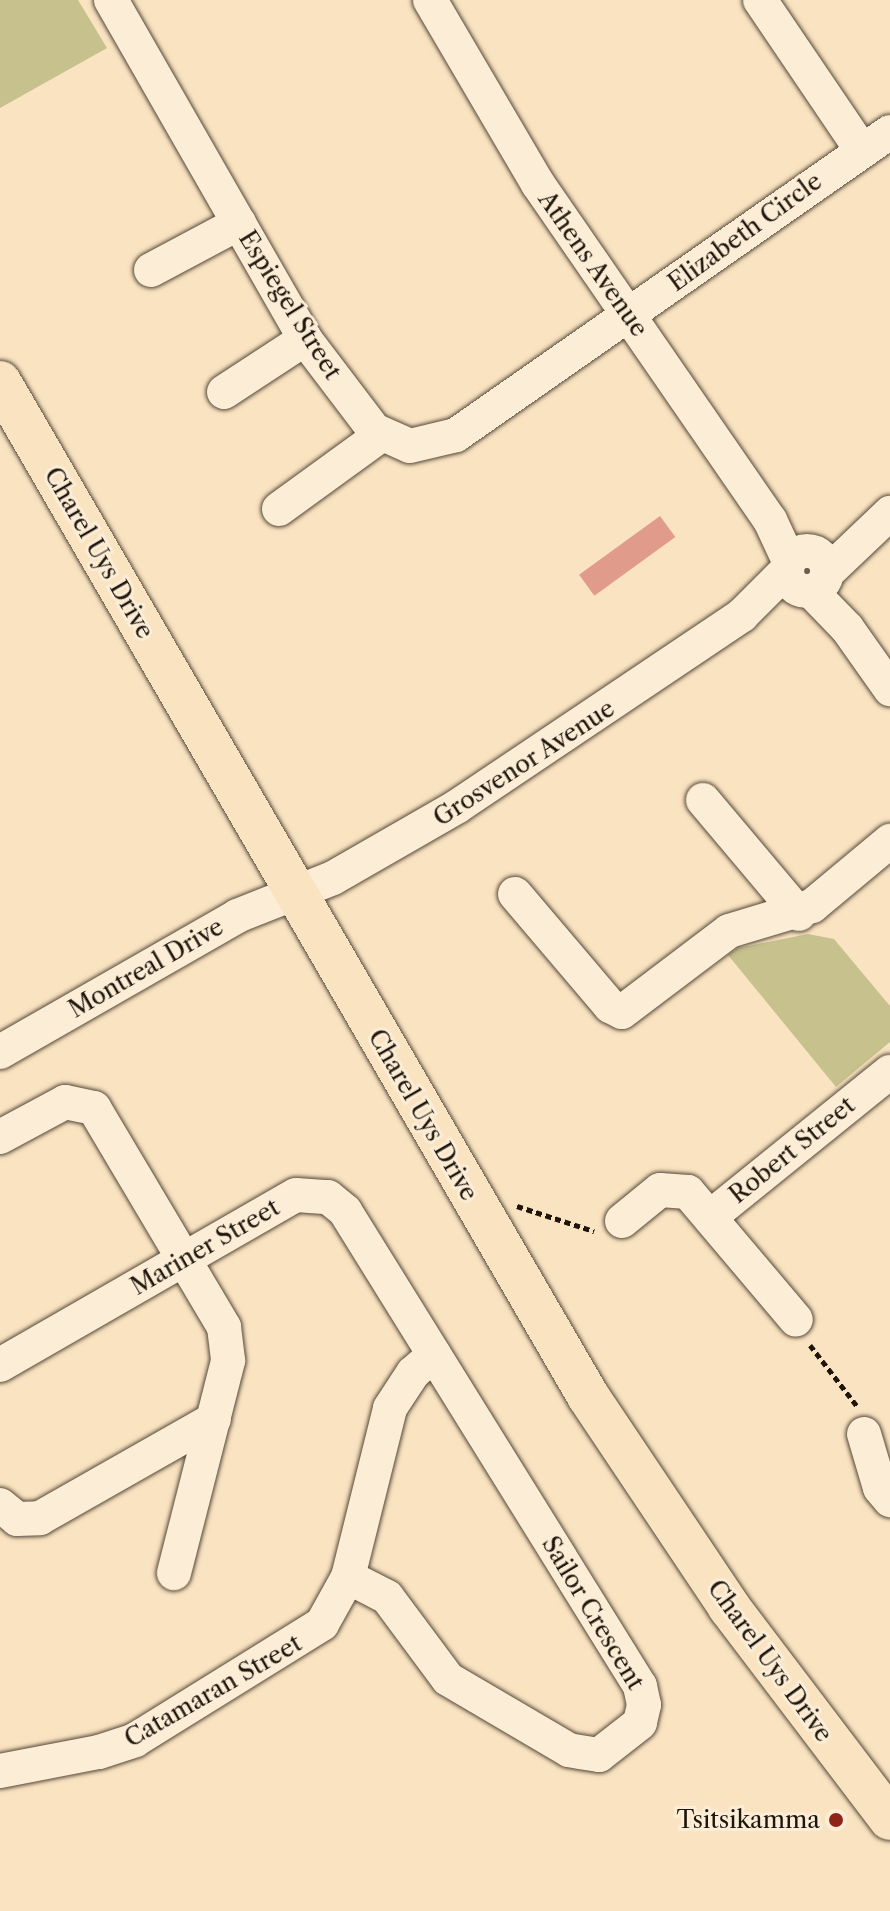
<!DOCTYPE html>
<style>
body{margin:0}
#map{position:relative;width:890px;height:1911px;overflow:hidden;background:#fae3c1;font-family:"Libre Caslon Text",serif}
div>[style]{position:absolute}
.green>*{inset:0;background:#c6c18d}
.building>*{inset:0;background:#e09b8b;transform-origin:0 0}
.path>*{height:5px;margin-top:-2.5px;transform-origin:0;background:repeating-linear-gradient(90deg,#1e160c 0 6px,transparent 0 10px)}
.roads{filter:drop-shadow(0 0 2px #554939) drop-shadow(0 0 2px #554939)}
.minor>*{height:34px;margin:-17px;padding:0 17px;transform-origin:17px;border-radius:17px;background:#fcedd7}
.minor>.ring{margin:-17px;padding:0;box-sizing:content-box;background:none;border:34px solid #fcedd7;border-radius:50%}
.major>*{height:42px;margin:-21px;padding:0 21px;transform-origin:21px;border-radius:21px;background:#fae3c1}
.dots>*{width:22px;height:22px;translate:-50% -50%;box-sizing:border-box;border:4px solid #fcedd7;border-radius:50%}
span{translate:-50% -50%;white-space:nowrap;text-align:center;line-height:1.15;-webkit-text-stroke:6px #fcedd7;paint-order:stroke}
.street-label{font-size:24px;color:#1e160c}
.poi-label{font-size:24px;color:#1e160c}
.right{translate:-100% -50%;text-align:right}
</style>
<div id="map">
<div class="green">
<i style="clip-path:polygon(0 0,78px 0,107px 48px,0 108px)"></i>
<i style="clip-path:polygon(808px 934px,834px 939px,890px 1006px,890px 1042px,836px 1087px,728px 955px,738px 948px)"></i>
</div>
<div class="building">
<i style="left:660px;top:516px;width:26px;height:100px;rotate:54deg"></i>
</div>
<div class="path">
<i style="left:517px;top:1206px;width:81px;rotate:18deg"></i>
<i style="left:810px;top:1345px;width:77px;rotate:52.4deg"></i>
</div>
<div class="roads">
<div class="minor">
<i style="left:111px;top:0;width:391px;rotate:60.2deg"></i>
<i style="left:305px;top:339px;width:114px;rotate:52.8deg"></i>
<i style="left:374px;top:430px;width:39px;rotate:24deg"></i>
<i style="left:410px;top:446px;width:47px;rotate:-13.4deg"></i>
<i style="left:456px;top:435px;width:529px;rotate:-34.92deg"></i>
<i style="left:430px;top:0;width:213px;rotate:59.6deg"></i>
<i style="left:538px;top:184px;width:408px;rotate:55.4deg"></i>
<i style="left:770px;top:520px;width:45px;rotate:65.1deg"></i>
<i style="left:760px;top:0;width:180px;rotate:55.9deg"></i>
<i style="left:151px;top:270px;width:100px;rotate:-28.1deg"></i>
<i style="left:224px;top:392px;width:97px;rotate:-33.2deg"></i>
<i style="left:279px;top:509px;width:126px;rotate:-36deg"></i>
<i class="ring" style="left:787px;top:551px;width:6px;height:6px"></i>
<i style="left:828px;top:572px;width:86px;rotate:-43.6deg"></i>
<i style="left:811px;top:591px;width:52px;rotate:45.8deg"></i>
<i style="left:847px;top:628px;width:75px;rotate:54.8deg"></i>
<i style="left:703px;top:800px;width:149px;rotate:49.9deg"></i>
<i style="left:515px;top:894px;width:147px;rotate:49.7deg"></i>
<i style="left:610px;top:1006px;width:13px;rotate:27deg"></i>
<i style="left:622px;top:1012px;width:134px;rotate:-37.1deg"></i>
<i style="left:729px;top:931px;width:87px;rotate:-16.8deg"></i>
<i style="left:812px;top:906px;width:102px;rotate:-39.8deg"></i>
<i style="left:0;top:1052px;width:273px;rotate:-29.8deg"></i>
<i style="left:237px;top:916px;width:103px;rotate:-21.6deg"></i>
<i style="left:333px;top:878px;width:144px;rotate:-29.9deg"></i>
<i style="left:458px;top:806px;width:342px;rotate:-33.9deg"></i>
<i style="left:742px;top:615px;width:64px;rotate:-45deg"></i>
<i style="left:0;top:1137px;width:74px;rotate:-28.3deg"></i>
<i style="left:65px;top:1102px;width:30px;rotate:12deg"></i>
<i style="left:94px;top:1108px;width:255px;rotate:59.3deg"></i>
<i style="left:224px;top:1327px;width:34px;rotate:83deg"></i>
<i style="left:228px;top:1361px;width:219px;rotate:104.3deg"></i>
<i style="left:710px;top:1217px;width:231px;rotate:-38.9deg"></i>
<i style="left:622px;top:1221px;width:49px;rotate:-39.2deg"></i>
<i style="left:660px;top:1190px;width:28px;rotate:4deg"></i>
<i style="left:688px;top:1192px;width:167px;rotate:49.8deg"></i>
<i style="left:0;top:1365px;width:341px;rotate:-29.9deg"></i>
<i style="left:296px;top:1195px;width:32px;rotate:4deg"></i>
<i style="left:328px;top:1197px;width:22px;rotate:39deg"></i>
<i style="left:345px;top:1211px;width:559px;rotate:58.16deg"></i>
<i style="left:640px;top:1686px;width:19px;rotate:78deg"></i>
<i style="left:644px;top:1705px;width:18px;rotate:103deg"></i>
<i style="left:640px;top:1723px;width:52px;rotate:142deg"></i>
<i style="left:599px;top:1755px;width:30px;rotate:-171deg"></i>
<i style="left:569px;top:1750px;width:140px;rotate:-149.6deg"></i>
<i style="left:448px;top:1679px;width:102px;rotate:-126.6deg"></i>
<i style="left:387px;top:1597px;width:44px;rotate:-152.9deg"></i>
<i style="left:864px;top:1434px;width:56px;rotate:73.5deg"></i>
<i style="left:880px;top:1488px;width:16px;rotate:50deg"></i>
<i style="left:0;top:1505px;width:22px;rotate:39deg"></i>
<i style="left:17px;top:1519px;width:23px;rotate:-2deg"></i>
<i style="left:40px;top:1518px;width:200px;rotate:-29.6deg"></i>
<i style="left:0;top:1771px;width:101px;rotate:-10.9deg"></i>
<i style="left:99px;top:1752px;width:38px;rotate:-18deg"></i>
<i style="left:135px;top:1740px;width:220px;rotate:-31.8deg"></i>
<i style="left:322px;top:1624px;width:54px;rotate:-61deg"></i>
<i style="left:348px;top:1577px;width:174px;rotate:-76deg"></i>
<i style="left:390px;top:1408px;width:42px;rotate:-56.7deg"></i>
<i style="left:413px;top:1373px;width:28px;rotate:-41deg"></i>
</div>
<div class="major">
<i style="left:0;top:382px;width:1172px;rotate:59.89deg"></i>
<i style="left:588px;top:1396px;width:254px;rotate:56.2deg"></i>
<i style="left:729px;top:1607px;width:266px;rotate:52.8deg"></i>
</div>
</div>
<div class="dots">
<i style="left:836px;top:1820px;background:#8f2418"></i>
</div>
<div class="street-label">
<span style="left:745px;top:232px;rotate:-36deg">Elizabeth Circle</span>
<span style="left:593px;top:264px;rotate:55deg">Athens Avenue</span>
<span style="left:290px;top:305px;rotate:58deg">Espiegel Street</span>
<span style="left:99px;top:553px;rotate:60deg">Charel Uys Drive</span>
<span style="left:524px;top:763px;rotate:-33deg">Grosvenor Avenue</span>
<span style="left:146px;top:968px;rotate:-30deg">Montreal Drive</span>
<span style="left:423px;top:1115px;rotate:60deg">Charel Uys Drive</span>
<span style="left:792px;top:1150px;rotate:-39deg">Robert Street</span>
<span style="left:205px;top:1247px;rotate:-30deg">Mariner Street</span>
<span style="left:593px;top:1613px;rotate:59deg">Sailor Crescent</span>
<span style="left:770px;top:1661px;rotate:54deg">Charel Uys Drive</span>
<span style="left:213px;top:1691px;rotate:-30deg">Catamaran Street</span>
</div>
<div class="poi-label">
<span class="right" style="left:820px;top:1820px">Tsitsikamma</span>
</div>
</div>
